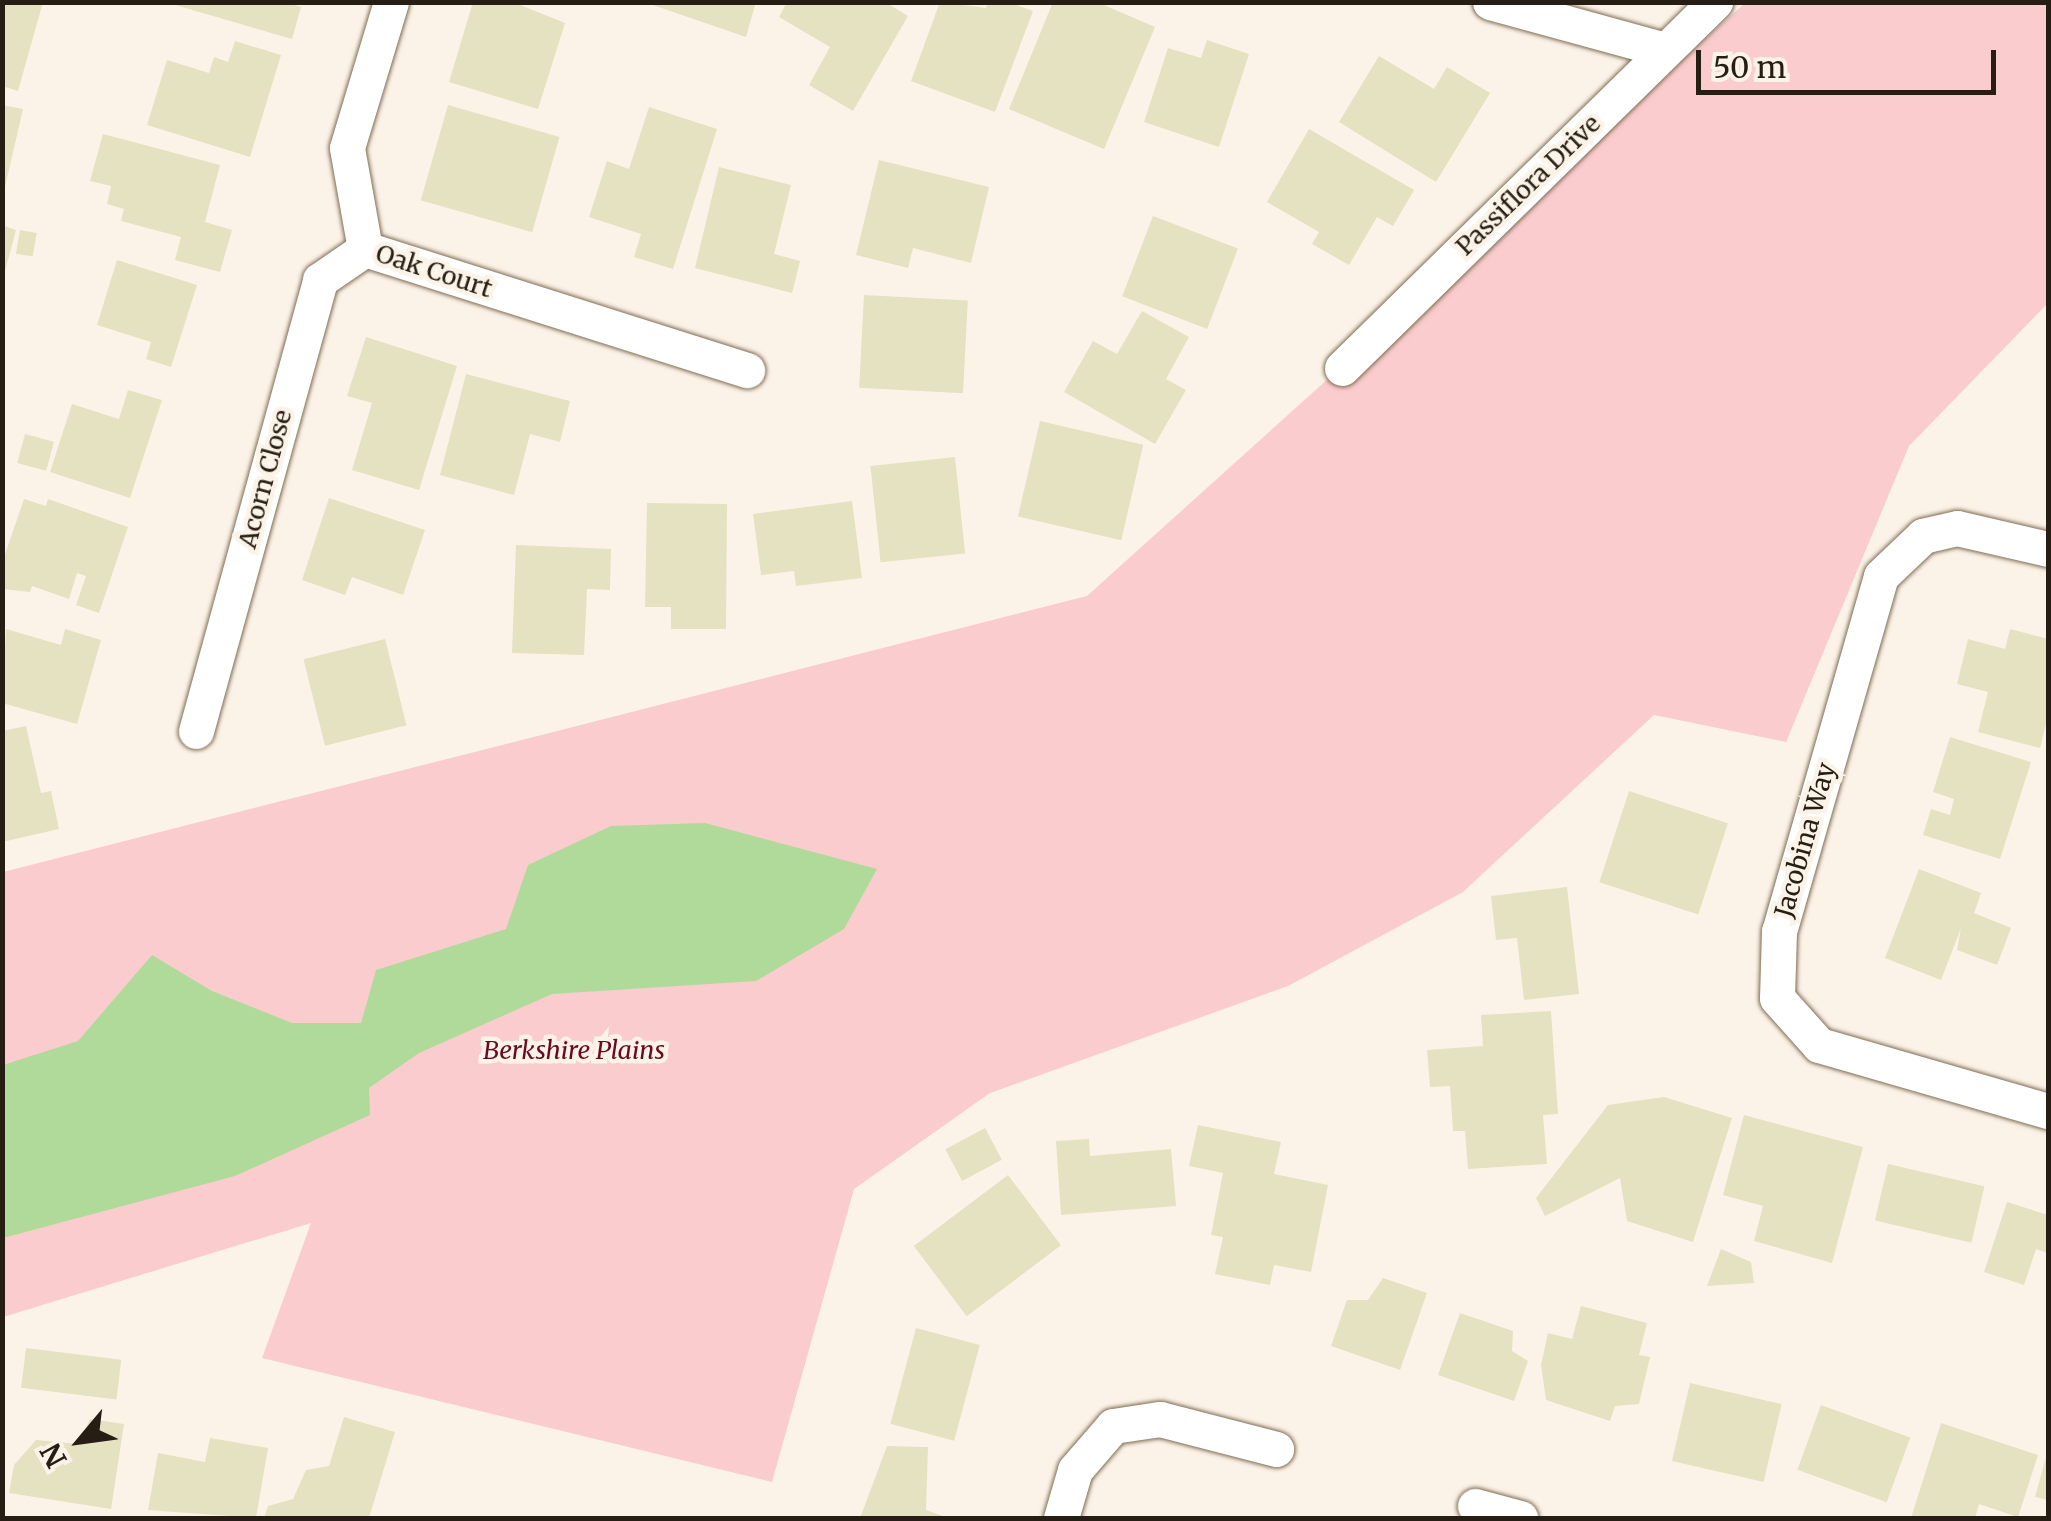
<!DOCTYPE html>
<style>
body{margin:0}
#map{position:relative;width:2051px;height:1521px;overflow:hidden;background:#fcf3e8;font-family:Merriweather,serif}
div>[style]{position:absolute}
.green>*{inset:0;background:#faccce}
.water>*{inset:0;background:#b0da9a}
.building>*{inset:0;background:#e4e2c1;transform-origin:0 0}
.roads{filter:drop-shadow(0 0 2px #806d54) drop-shadow(0 0 2px #806d54)}
.street>*{height:35px;margin:-17.5px;padding:0 17.5px;transform-origin:17.5px;border-radius:17.5px;background:#fff}
span{translate:-50% -50%;white-space:nowrap;text-align:center;line-height:1.15;-webkit-text-stroke:9px #fcf3e8;paint-order:stroke}
.street-label{font-size:25px;color:#261e14}
.park-label{font-size:25px;color:#6a0a22;font-style:italic}
.frame{position:absolute;inset:0;border:5px solid #261e14;pointer-events:none}
.north{position:absolute;left:30px;top:1391px;width:100px;height:100px;-webkit-text-stroke:8px #fcf3e8;paint-order:stroke;rotate:241deg;font-size:28px;font-weight:700;line-height:40px;text-align:center;color:#261e14}
.north::after{content:'';display:block;margin:auto;width:35px;height:45px;background:#261e14;clip-path:polygon(50% 0,100% 100%,50% 72%,0 100%)}
.scale{position:absolute;left:1696px;top:50px;width:300px;height:45px;box-sizing:border-box;border:5px solid #261e14;border-top:0;padding-left:12px;font-size:30px;line-height:35px;white-space:nowrap;color:#261e14;-webkit-text-stroke:8px #fcf3e8;paint-order:stroke}
</style>
<div id="map">
<div class="green">
<i style="clip-path:polygon(1745px 3px,2048px 3px,2048px 303px,1909px 446px,1786px 742px,1654px 715px,1463px 892px,1288px 986px,990px 1093px,854px 1189px,772px 1482px,262px 1358px,311px 1223px,3px 1317px,3px 872px,1087px 596px)"></i>
</div>
<div class="water">
<i style="clip-path:polygon(705px 823px,877px 869px,844px 929px,756px 981px,552px 994px,419px 1053px,369px 1088px,370px 1115px,235px 1176px,3px 1238px,3px 1065px,78px 1041px,152px 955px,212px 991px,292px 1023px,361px 1023px,376px 970px,506px 929px,528px 865px,611px 826px)"></i>
</div>
<div class="building">
<i style="clip-path:polygon(2px 2px,43px 2px,18px 91px,2px 86px)"></i>
<i style="clip-path:polygon(165px 2px,286px 2px,301px 7px,292px 39px)"></i>
<i style="clip-path:polygon(473px 2px,513px 2px,565px 23px,538px 109px,449px 82px)"></i>
<i style="clip-path:polygon(644px 2px,756px 2px,746px 37px)"></i>
<i style="clip-path:polygon(787px 2px,885px 2px,908px 16px,853px 111px,809px 85px,830px 47px,779px 17px)"></i>
<i style="clip-path:polygon(940px 2px,986px 8px,988px 2px,1009px 2px,1033px 11px,995px 112px,911px 81px)"></i>
<i style="clip-path:polygon(1053px 2px,1097px 2px,1155px 27px,1104px 149px,1009px 109px)"></i>
<i style="clip-path:polygon(1207px 40px,1249px 54px,1219px 147px,1144px 122px,1168px 48px,1201px 58px)"></i>
<i style="clip-path:polygon(235px 41px,281px 55px,250px 157px,147px 125px,167px 60px,209px 73px,214px 57px,228px 62px)"></i>
<i style="clip-path:polygon(1379px 56px,1434px 89px,1447px 67px,1490px 93px,1436px 182px,1339px 122px)"></i>
<i style="clip-path:polygon(2px 105px,23px 109px,4px 191px,2px 191px)"></i>
<i style="left:448px;top:105px;width:116px;height:99px;rotate:16deg"></i>
<i style="clip-path:polygon(649px 107px,717px 129px,673px 269px,634px 257px,641px 234px,589px 217px,607px 161px,629px 169px)"></i>
<i style="clip-path:polygon(1309px 129px,1414px 190px,1393px 226px,1377px 217px,1349px 265px,1312px 244px,1319px 232px,1267px 202px)"></i>
<i style="clip-path:polygon(103px 134px,220px 165px,205px 222px,232px 230px,220px 272px,175px 260px,181px 237px,121px 221px,124px 209px,107px 204px,111px 186px,90px 181px)"></i>
<i style="clip-path:polygon(879px 160px,989px 187px,971px 263px,913px 248px,908px 268px,856px 255px)"></i>
<i style="clip-path:polygon(719px 167px,791px 185px,774px 254px,800px 261px,792px 293px,695px 268px)"></i>
<i style="left:1153px;top:216px;width:91px;height:86px;rotate:21deg"></i>
<i style="clip-path:polygon(2px 225px,16px 230px,4px 275px,2px 275px)"></i>
<i style="left:20px;top:230px;width:17px;height:24px;rotate:10deg"></i>
<i style="clip-path:polygon(117px 260px,197px 285px,171px 367px,146px 359px,151px 342px,97px 325px)"></i>
<i style="left:864px;top:295px;width:104px;height:93px;rotate:3deg"></i>
<i style="clip-path:polygon(1142px 311px,1189px 337px,1166px 379px,1186px 390px,1155px 444px,1064px 392px,1093px 341px,1117px 354px)"></i>
<i style="clip-path:polygon(366px 337px,457px 366px,419px 490px,352px 470px,372px 403px,347px 396px)"></i>
<i style="clip-path:polygon(466px 374px,570px 401px,560px 442px,530px 434px,514px 495px,440px 475px)"></i>
<i style="clip-path:polygon(128px 390px,162px 400px,130px 498px,50px 472px,72px 404px,119px 419px)"></i>
<i style="left:1040px;top:421px;width:106px;height:98px;rotate:13deg"></i>
<i style="left:25px;top:434px;width:30px;height:30px;rotate:15deg"></i>
<i style="left:955px;top:457px;width:97px;height:85px;rotate:84deg"></i>
<i style="clip-path:polygon(329px 498px,425px 530px,403px 595px,352px 577px,345px 595px,302px 580px)"></i>
<i style="clip-path:polygon(24px 499px,46px 506px,48px 499px,128px 527px,99px 613px,76px 605px,86px 576px,77px 573px,69px 599px,32px 586px,30px 592px,2px 589px,2px 563px)"></i>
<i style="clip-path:polygon(852px 501px,862px 578px,796px 586px,794px 571px,761px 575px,753px 514px)"></i>
<i style="clip-path:polygon(647px 503px,727px 504px,726px 629px,671px 629px,671px 607px,645px 607px)"></i>
<i style="clip-path:polygon(516px 545px,611px 549px,610px 590px,587px 589px,584px 655px,512px 653px)"></i>
<i style="clip-path:polygon(6px 629px,61px 645px,65px 629px,101px 640px,77px 724px,2px 703px)"></i>
<i style="clip-path:polygon(2010px 629px,2048px 639px,2048px 715px,2040px 748px,1978px 732px,1988px 692px,1957px 684px,1968px 639px,2005px 649px)"></i>
<i style="left:385px;top:639px;width:89px;height:84px;rotate:76deg"></i>
<i style="clip-path:polygon(26px 726px,41px 793px,51px 791px,59px 829px,2px 842px,2px 731px)"></i>
<i style="clip-path:polygon(1950px 737px,2031px 762px,2000px 859px,1923px 835px,1931px 809px,1950px 815px,1954px 799px,1933px 792px)"></i>
<i style="left:1629px;top:791px;width:104px;height:96px;rotate:18deg"></i>
<i style="clip-path:polygon(1919px 869px,1981px 893px,1974px 913px,2011px 928px,1997px 965px,1957px 950px,1961px 928px,1941px 980px,1885px 958px)"></i>
<i style="clip-path:polygon(1567px 887px,1579px 994px,1524px 1000px,1517px 938px,1496px 940px,1491px 896px)"></i>
<i style="clip-path:polygon(1551px 1011px,1558px 1114px,1543px 1115px,1547px 1164px,1468px 1169px,1465px 1131px,1453px 1131px,1450px 1086px,1430px 1087px,1427px 1050px,1483px 1046px,1481px 1015px)"></i>
<i style="clip-path:polygon(1664px 1097px,1732px 1118px,1693px 1242px,1627px 1221px,1620px 1178px,1545px 1216px,1536px 1198px,1608px 1105px)"></i>
<i style="clip-path:polygon(1744px 1115px,1863px 1147px,1832px 1263px,1754px 1241px,1763px 1206px,1723px 1195px)"></i>
<i style="clip-path:polygon(1198px 1125px,1281px 1142px,1274px 1174px,1328px 1185px,1311px 1272px,1274px 1265px,1270px 1285px,1215px 1274px,1223px 1237px,1211px 1235px,1223px 1173px,1189px 1166px)"></i>
<i style="left:985px;top:1128px;width:36px;height:45px;rotate:62deg"></i>
<i style="clip-path:polygon(1089px 1139px,1090px 1156px,1171px 1149px,1176px 1206px,1061px 1215px,1056px 1141px)"></i>
<i style="left:1888px;top:1164px;width:99px;height:58px;rotate:13deg"></i>
<i style="left:1008px;top:1175px;width:88px;height:118px;rotate:53deg"></i>
<i style="clip-path:polygon(2007px 1202px,2048px 1215px,2048px 1253px,2036px 1249px,2024px 1285px,1984px 1272px)"></i>
<i style="clip-path:polygon(1721px 1249px,1751px 1262px,1754px 1283px,1707px 1286px)"></i>
<i style="clip-path:polygon(1383px 1278px,1427px 1293px,1400px 1370px,1331px 1346px,1347px 1300px,1368px 1300px)"></i>
<i style="clip-path:polygon(1581px 1306px,1647px 1323px,1639px 1355px,1650px 1357px,1639px 1404px,1615px 1406px,1610px 1421px,1546px 1400px,1541px 1365px,1548px 1333px,1572px 1339px)"></i>
<i style="clip-path:polygon(1460px 1313px,1513px 1331px,1512px 1351px,1528px 1361px,1514px 1401px,1438px 1375px)"></i>
<i style="left:916px;top:1328px;width:66px;height:99px;rotate:15deg"></i>
<i style="left:26px;top:1348px;width:96px;height:40px;rotate:7deg"></i>
<i style="left:1690px;top:1383px;width:94px;height:80px;rotate:13deg"></i>
<i style="left:1821px;top:1405px;width:95px;height:69px;rotate:20deg"></i>
<i style="clip-path:polygon(344px 1417px,395px 1432px,369px 1518px,264px 1518px,268px 1506px,293px 1499px,306px 1470px,329px 1466px)"></i>
<i style="clip-path:polygon(90px 1419px,124px 1424px,111px 1509px,9px 1493px,14px 1465px,36px 1440px,79px 1444px)"></i>
<i style="clip-path:polygon(1941px 1423px,2038px 1455px,2018px 1517px,1979px 1504px,1975px 1518px,1911px 1518px)"></i>
<i style="clip-path:polygon(210px 1438px,268px 1448px,256px 1518px,148px 1510px,158px 1453px,205px 1462px)"></i>
<i style="clip-path:polygon(887px 1446px,928px 1447px,926px 1510px,949px 1518px,860px 1518px)"></i>
<i style="clip-path:polygon(2048px 1450px,2048px 1500px,2035px 1497px)"></i>
</div>
<div class="roads">
<div class="street">
<i style="left:391px;top:2px;width:152px;rotate:106.8deg"></i>
<i style="left:347px;top:148px;width:103px;rotate:79.9deg"></i>
<i style="left:365px;top:249px;width:401px;rotate:17.6deg"></i>
<i style="left:1490px;top:2px;width:182px;rotate:15.3deg"></i>
<i style="left:1342px;top:368px;width:523px;rotate:-44.46deg"></i>
<i style="left:2048px;top:549px;width:93px;rotate:-167deg"></i>
<i style="left:1957px;top:528px;width:35px;rotate:167deg"></i>
<i style="left:1923px;top:536px;width:58px;rotate:136.4deg"></i>
<i style="left:1881px;top:576px;width:369px;rotate:106deg"></i>
<i style="left:1779px;top:931px;width:67px;rotate:91.7deg"></i>
<i style="left:1777px;top:998px;width:63px;rotate:48.2deg"></i>
<i style="left:1819px;top:1045px;width:238px;rotate:16.1deg"></i>
<i style="left:196px;top:731px;width:468px;rotate:-74.6deg"></i>
<i style="left:320px;top:280px;width:55px;rotate:-34.6deg"></i>
<i style="left:1475px;top:1506px;width:47px;rotate:14.9deg"></i>
<i style="left:1061px;top:1518px;width:50px;rotate:-73.7deg"></i>
<i style="left:1075px;top:1470px;width:58px;rotate:-49.2deg"></i>
<i style="left:1113px;top:1426px;width:48px;rotate:-8.5deg"></i>
<i style="left:1160px;top:1419px;width:120px;rotate:14.5deg"></i>
</div>
</div>
<div class="street-label">
<span style="left:1528px;top:185px;rotate:-44deg">Passiflora Drive</span>
<span style="left:434px;top:271px;rotate:18deg">Oak Court</span>
<span style="left:265px;top:479px;rotate:-75deg">Acorn Close</span>
<span style="left:1805px;top:840px;rotate:-74deg">Jacobina Way</span>
</div>
<div class="park-label">
<span style="left:574px;top:1050px">Berkshire Plains</span>
</div>
<div class="frame"></div>
<div class="north">N</div>
<div class="scale">50 m</div>
</div>
